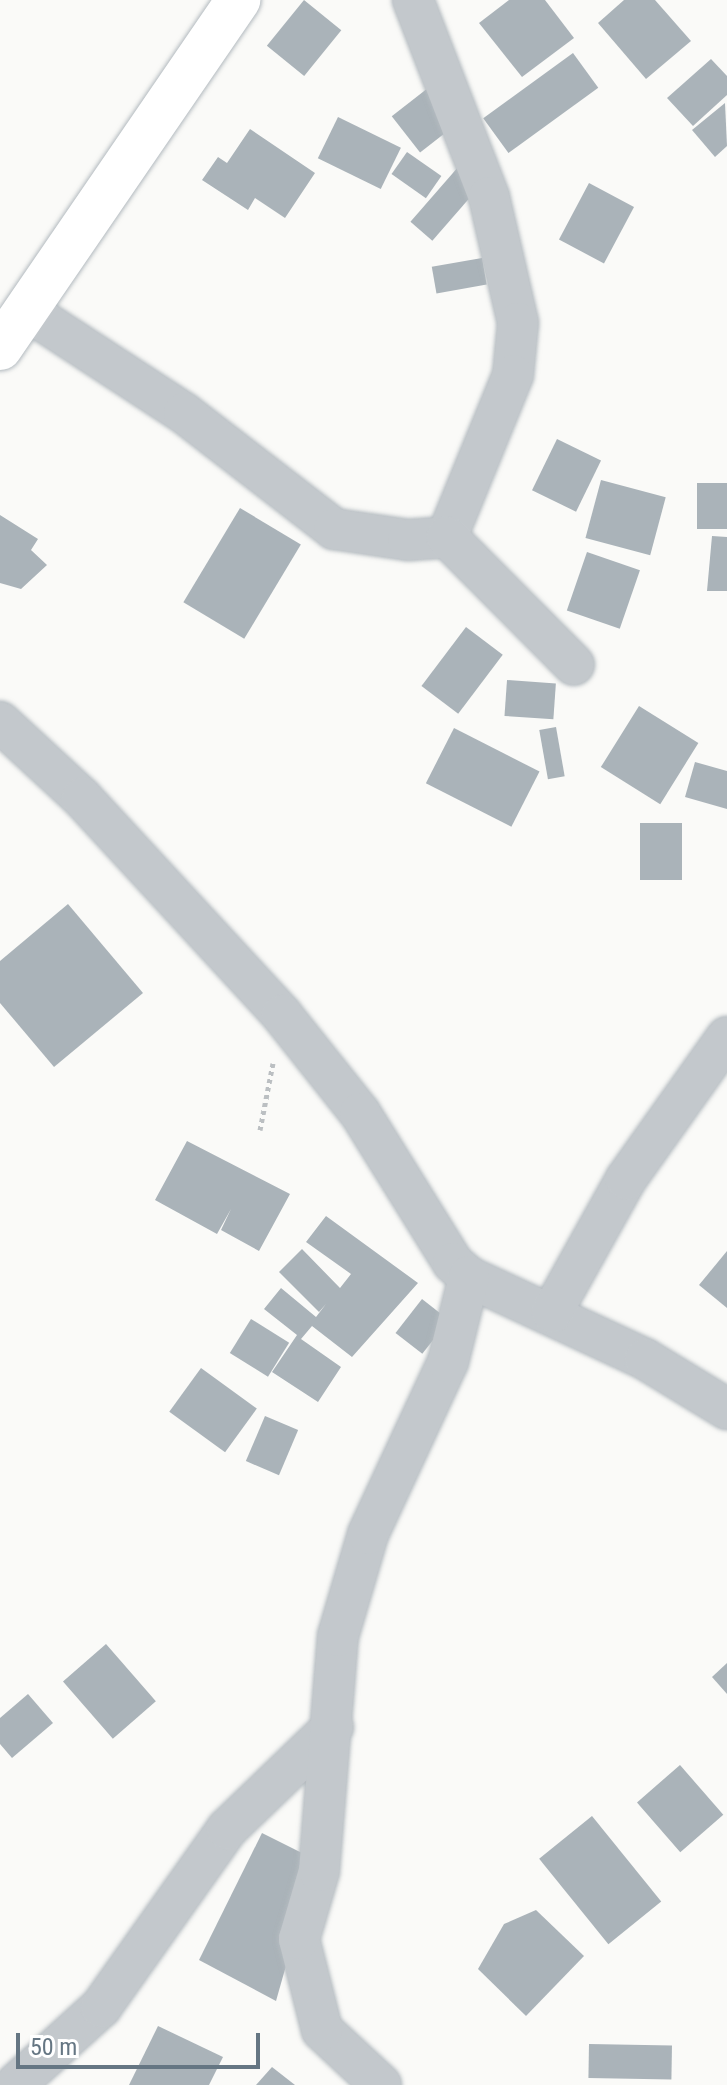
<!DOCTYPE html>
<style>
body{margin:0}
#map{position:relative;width:727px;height:2085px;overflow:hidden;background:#fafaf8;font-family:"Roboto Condensed",sans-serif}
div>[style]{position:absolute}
.building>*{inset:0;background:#aab3b9;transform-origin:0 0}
.path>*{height:5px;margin-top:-2.5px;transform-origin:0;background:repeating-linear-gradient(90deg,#bbbfc2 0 4px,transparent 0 8px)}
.roads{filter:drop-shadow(0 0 2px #b3babf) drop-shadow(0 0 2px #b3babf)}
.street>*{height:40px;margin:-20px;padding:0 20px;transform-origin:20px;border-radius:20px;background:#c3c8cc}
.secondary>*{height:44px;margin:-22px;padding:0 22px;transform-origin:22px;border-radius:22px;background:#fff}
span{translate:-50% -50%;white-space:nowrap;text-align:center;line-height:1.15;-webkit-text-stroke:8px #fff;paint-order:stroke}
.scale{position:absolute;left:16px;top:2033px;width:244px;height:36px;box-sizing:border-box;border:4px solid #657683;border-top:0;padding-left:10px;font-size:24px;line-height:28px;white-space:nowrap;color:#657683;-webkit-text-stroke:6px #fff;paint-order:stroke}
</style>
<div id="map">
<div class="building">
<i style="left:304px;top:0;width:48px;height:59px;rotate:39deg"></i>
<i style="clip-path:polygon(509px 0,545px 0,574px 38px,522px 77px,479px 23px)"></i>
<i style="clip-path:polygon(624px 0,655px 0,691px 41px,646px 79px,598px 23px)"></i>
<i style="left:573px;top:53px;width:43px;height:111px;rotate:54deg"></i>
<i style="clip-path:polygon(711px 59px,727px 76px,727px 95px,693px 126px,667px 98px)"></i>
<i style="left:428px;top:88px;width:46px;height:46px;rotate:52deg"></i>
<i style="clip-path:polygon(725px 103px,727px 146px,715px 157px,692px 130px)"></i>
<i style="left:338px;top:117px;width:70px;height:46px;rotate:26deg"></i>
<i style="clip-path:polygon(250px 129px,315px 173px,285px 218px,255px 198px,248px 210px,202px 180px,218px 157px,227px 163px)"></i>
<i style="left:407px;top:152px;width:42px;height:27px;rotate:35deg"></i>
<i style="left:459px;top:166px;width:29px;height:74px;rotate:41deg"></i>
<i style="left:589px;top:183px;width:51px;height:64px;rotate:28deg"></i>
<i style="left:482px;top:258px;width:27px;height:51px;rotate:80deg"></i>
<i style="left:557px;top:439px;width:49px;height:57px;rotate:26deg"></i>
<i style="left:601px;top:480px;width:67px;height:60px;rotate:15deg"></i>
<i style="left:727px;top:483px;width:46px;height:30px;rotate:90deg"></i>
<i style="left:240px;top:508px;width:71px;height:110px;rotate:31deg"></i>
<i style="clip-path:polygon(0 515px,38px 539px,31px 550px,47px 565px,21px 589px,0 583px)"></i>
<i style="clip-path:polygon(712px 536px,727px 537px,727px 591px,707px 591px)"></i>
<i style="left:587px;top:552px;width:56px;height:62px;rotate:19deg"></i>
<i style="left:466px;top:627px;width:46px;height:74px;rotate:37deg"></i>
<i style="left:507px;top:680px;width:49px;height:36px;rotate:4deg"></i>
<i style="left:639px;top:706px;width:70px;height:72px;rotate:32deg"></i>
<i style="left:556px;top:727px;width:50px;height:17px;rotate:80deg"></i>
<i style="left:454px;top:728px;width:96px;height:62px;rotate:27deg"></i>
<i style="clip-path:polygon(695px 762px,727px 771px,727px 809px,685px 797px)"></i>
<i style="left:640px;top:823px;width:42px;height:57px"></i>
<i style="clip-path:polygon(68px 904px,143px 993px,54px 1067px,0 1003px,0 961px)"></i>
<i style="clip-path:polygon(187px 1141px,290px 1194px,259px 1251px,221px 1230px,231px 1209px,217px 1234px,155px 1200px)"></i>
<i style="clip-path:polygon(326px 1216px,418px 1283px,352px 1357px,312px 1326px,301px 1339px,341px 1367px,318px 1402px,272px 1372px,297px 1335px,264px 1309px,281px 1288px,316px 1317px,326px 1304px,319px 1312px,279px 1272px,302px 1249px,340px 1288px,351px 1274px,306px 1242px)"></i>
<i style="clip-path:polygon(727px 1251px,727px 1308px,699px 1285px)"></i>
<i style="left:422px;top:1299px;width:34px;height:43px;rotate:38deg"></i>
<i style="left:251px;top:1319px;width:45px;height:40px;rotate:32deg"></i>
<i style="left:201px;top:1368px;width:69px;height:54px;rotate:36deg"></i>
<i style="left:265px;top:1416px;width:36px;height:49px;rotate:23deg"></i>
<i style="left:106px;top:1644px;width:76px;height:57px;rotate:49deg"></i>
<i style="clip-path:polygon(727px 1663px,727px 1694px,712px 1677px)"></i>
<i style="clip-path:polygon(28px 1694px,53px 1723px,12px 1758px,0 1744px,0 1718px)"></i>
<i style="left:680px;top:1765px;width:66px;height:57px;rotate:49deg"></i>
<i style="left:592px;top:1816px;width:110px;height:68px;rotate:51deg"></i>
<i style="clip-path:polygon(262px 1833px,316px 1860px,276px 2001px,199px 1960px)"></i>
<i style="clip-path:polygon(536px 1910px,584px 1956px,526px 2016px,478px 1969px,504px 1924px)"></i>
<i style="clip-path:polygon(158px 2026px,223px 2057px,209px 2085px,129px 2085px)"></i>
<i style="left:589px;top:2044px;width:83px;height:34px;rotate:1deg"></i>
<i style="clip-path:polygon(272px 2067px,295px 2085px,256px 2085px)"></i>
</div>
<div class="path">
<i style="left:260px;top:1130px;width:68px;rotate:-79deg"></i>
</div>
<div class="roads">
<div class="street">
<i style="left:413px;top:0;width:211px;rotate:68.9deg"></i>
<i style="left:489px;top:197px;width:129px;rotate:77deg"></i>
<i style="left:518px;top:323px;width:52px;rotate:95.5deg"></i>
<i style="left:513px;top:375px;width:175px;rotate:112.2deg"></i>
<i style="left:26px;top:310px;width:189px;rotate:33.1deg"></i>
<i style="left:184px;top:413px;width:190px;rotate:37.7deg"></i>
<i style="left:334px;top:529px;width:75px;rotate:8.5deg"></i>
<i style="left:408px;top:540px;width:39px;rotate:-4deg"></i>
<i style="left:447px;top:537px;width:180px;rotate:45.2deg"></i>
<i style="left:0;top:722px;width:112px;rotate:42.8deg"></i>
<i style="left:82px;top:798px;width:295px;rotate:47.3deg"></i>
<i style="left:282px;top:1015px;width:125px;rotate:51.5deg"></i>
<i style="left:360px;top:1113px;width:176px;rotate:58.2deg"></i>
<i style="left:453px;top:1263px;width:21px;rotate:41deg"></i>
<i style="left:469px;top:1277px;width:194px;rotate:25deg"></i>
<i style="left:645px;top:1359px;width:96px;rotate:31.4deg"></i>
<i style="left:552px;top:1312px;width:152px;rotate:-60.9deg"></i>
<i style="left:626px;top:1179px;width:174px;rotate:-54.6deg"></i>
<i style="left:15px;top:2085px;width:116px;rotate:-42.2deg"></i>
<i style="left:101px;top:2007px;width:218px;rotate:-54.7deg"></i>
<i style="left:227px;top:1829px;width:147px;rotate:-43.9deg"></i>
<i style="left:381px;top:2085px;width:81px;rotate:-137deg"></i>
<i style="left:322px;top:2030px;width:94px;rotate:-104.2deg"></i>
<i style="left:299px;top:1939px;width:71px;rotate:-73.6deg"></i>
<i style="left:319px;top:1871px;width:236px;rotate:-85.4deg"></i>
<i style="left:338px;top:1636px;width:106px;rotate:-73.6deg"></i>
<i style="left:368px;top:1534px;width:190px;rotate:-65.1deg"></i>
<i style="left:448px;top:1362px;width:88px;rotate:-76.1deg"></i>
</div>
<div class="secondary">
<i style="left:0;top:348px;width:422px;rotate:-55.6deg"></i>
</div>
</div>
<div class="scale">50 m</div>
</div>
